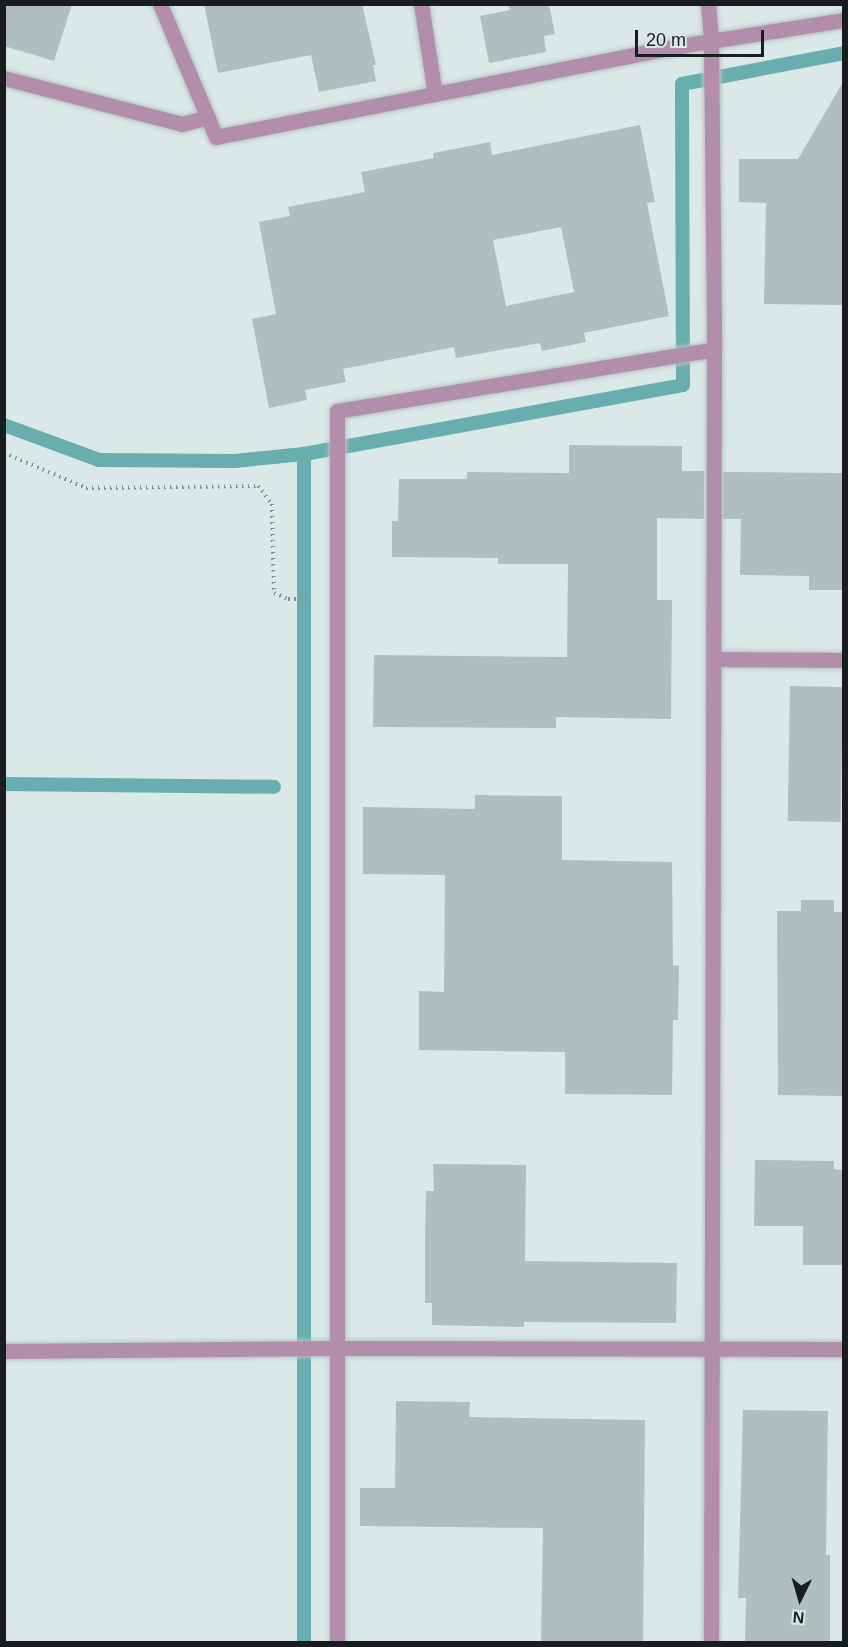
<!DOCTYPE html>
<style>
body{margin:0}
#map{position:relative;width:848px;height:1647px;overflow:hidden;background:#dae8e8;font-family:Helvetica,sans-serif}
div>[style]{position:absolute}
.stream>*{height:14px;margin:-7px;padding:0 7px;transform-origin:7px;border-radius:7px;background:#69aeae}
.building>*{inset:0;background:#b1bebe;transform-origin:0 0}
.path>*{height:4px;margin-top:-2px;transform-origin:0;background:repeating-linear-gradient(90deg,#848f8f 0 1.5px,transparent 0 6px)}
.roads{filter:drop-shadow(0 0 2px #b7c3c3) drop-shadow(0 0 2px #b7c3c3)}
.street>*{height:15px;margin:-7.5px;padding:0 7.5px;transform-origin:7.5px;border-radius:7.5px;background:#b28eaa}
span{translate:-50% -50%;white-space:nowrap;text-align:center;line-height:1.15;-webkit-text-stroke:4.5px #dae8e8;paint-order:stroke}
.frame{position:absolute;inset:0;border:6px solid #181d1d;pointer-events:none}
.north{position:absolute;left:770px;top:1569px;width:60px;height:60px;-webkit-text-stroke:4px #dae8e8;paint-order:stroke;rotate:185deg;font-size:16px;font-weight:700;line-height:24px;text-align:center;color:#181d1d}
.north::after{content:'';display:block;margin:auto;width:21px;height:27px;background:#181d1d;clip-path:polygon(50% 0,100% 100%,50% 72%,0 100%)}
.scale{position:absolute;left:635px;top:30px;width:129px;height:27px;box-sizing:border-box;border:3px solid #181d1d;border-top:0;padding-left:8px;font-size:18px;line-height:21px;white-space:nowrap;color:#181d1d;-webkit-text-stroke:4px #dae8e8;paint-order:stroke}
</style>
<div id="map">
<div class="stream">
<i style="left:4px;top:425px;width:101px;rotate:20.2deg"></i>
<i style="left:99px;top:460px;width:136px;rotate:0.4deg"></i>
<i style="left:235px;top:461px;width:69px;rotate:-5.8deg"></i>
<i style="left:304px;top:454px;width:385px;rotate:-10.3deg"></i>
<i style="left:683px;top:385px;width:301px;rotate:-90.2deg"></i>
<i style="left:682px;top:84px;width:165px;rotate:-10.8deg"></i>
<i style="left:304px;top:454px;width:1188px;rotate:90deg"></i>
<i style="left:4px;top:784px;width:270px;rotate:0.6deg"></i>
</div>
<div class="building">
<i style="clip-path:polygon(4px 4px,72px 4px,54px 61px,4px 46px)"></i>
<i style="clip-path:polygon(204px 4px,362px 4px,376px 65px,373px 65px,376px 81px,319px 92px,311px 55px,218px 73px)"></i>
<i style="clip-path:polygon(508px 4px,549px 4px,555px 34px,544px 36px,546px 52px,489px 63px,480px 16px,510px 10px)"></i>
<i style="clip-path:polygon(843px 82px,843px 305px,764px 304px,766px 203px,739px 202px,739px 159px,798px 159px)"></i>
<i style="clip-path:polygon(evenodd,640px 125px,655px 202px,647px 203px,669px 316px,584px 333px,586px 342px,542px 351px,540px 343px,456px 358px,454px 347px,343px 369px,346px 382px,305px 390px,307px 400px,269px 408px,252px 319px,276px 314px,259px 222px,290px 216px,288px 207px,365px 192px,361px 172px,434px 158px,433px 153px,490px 142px,492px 155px,640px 125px,561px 227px,574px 292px,506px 306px,493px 240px,561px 227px)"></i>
<i style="clip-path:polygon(569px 445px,682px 446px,682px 471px,704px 471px,704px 519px,657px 518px,657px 600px,672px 600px,671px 719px,556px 717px,556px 728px,373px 727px,374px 655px,567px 657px,568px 564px,498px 564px,498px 558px,392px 557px,392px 521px,398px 521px,399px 479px,467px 479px,467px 472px,569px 473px)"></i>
<i style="clip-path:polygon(723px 472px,843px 473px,843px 590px,809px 590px,809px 576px,740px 575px,741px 519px,723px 519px)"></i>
<i style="left:790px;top:686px;width:53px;height:135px;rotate:1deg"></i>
<i style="clip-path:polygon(475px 795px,562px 796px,562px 860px,672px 862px,673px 965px,679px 966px,678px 1020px,673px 1020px,672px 1095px,565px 1094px,565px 1052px,419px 1050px,419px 991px,444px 992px,445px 875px,363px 874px,363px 807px,475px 809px)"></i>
<i style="clip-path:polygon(801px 900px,834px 900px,834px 912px,843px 912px,843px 1096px,778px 1095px,777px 911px,801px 911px)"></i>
<i style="clip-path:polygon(755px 1160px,834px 1161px,834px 1169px,843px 1170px,843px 1265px,803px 1265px,803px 1226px,754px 1226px)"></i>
<i style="clip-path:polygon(433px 1164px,526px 1165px,525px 1261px,677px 1263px,676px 1323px,524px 1322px,524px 1327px,432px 1325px,432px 1303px,425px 1303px,425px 1237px,426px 1191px,434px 1191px)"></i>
<i style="clip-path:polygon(396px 1401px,470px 1402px,469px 1417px,645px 1420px,643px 1642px,541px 1642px,543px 1528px,360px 1526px,360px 1488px,395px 1488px)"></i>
<i style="clip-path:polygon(743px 1410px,828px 1411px,826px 1555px,830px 1555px,830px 1642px,745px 1642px,746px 1598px,738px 1598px)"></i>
</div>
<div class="path">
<i style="left:4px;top:453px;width:89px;rotate:23.1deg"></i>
<i style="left:86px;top:488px;width:172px;rotate:-0.7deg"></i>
<i style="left:258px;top:486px;width:23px;rotate:52deg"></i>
<i style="left:272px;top:504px;width:89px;rotate:88.7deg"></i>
<i style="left:274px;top:593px;width:15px;rotate:23deg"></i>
<i style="left:288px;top:599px;width:20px"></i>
</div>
<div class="roads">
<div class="street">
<i style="left:160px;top:4px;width:144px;rotate:67.2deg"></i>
<i style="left:216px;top:137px;width:472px;rotate:-11.1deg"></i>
<i style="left:679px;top:46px;width:167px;rotate:-9deg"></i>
<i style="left:421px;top:4px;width:91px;rotate:81.2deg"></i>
<i style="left:708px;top:4px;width:36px;rotate:85deg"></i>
<i style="left:711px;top:40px;width:309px;rotate:89.4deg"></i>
<i style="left:714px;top:349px;width:1293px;rotate:90.13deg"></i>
<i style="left:4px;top:78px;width:184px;rotate:14.5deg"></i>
<i style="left:182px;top:124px;width:27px;rotate:-15deg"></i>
<i style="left:714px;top:659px;width:130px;rotate:0.4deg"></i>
<i style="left:4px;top:1351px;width:333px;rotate:-0.5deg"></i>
<i style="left:337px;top:1348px;width:507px;rotate:0.11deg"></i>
<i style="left:337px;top:1642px;width:1231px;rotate:-90deg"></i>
<i style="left:337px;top:411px;width:382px;rotate:-9.3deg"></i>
</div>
</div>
<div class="frame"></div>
<div class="north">N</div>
<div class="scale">20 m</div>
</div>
